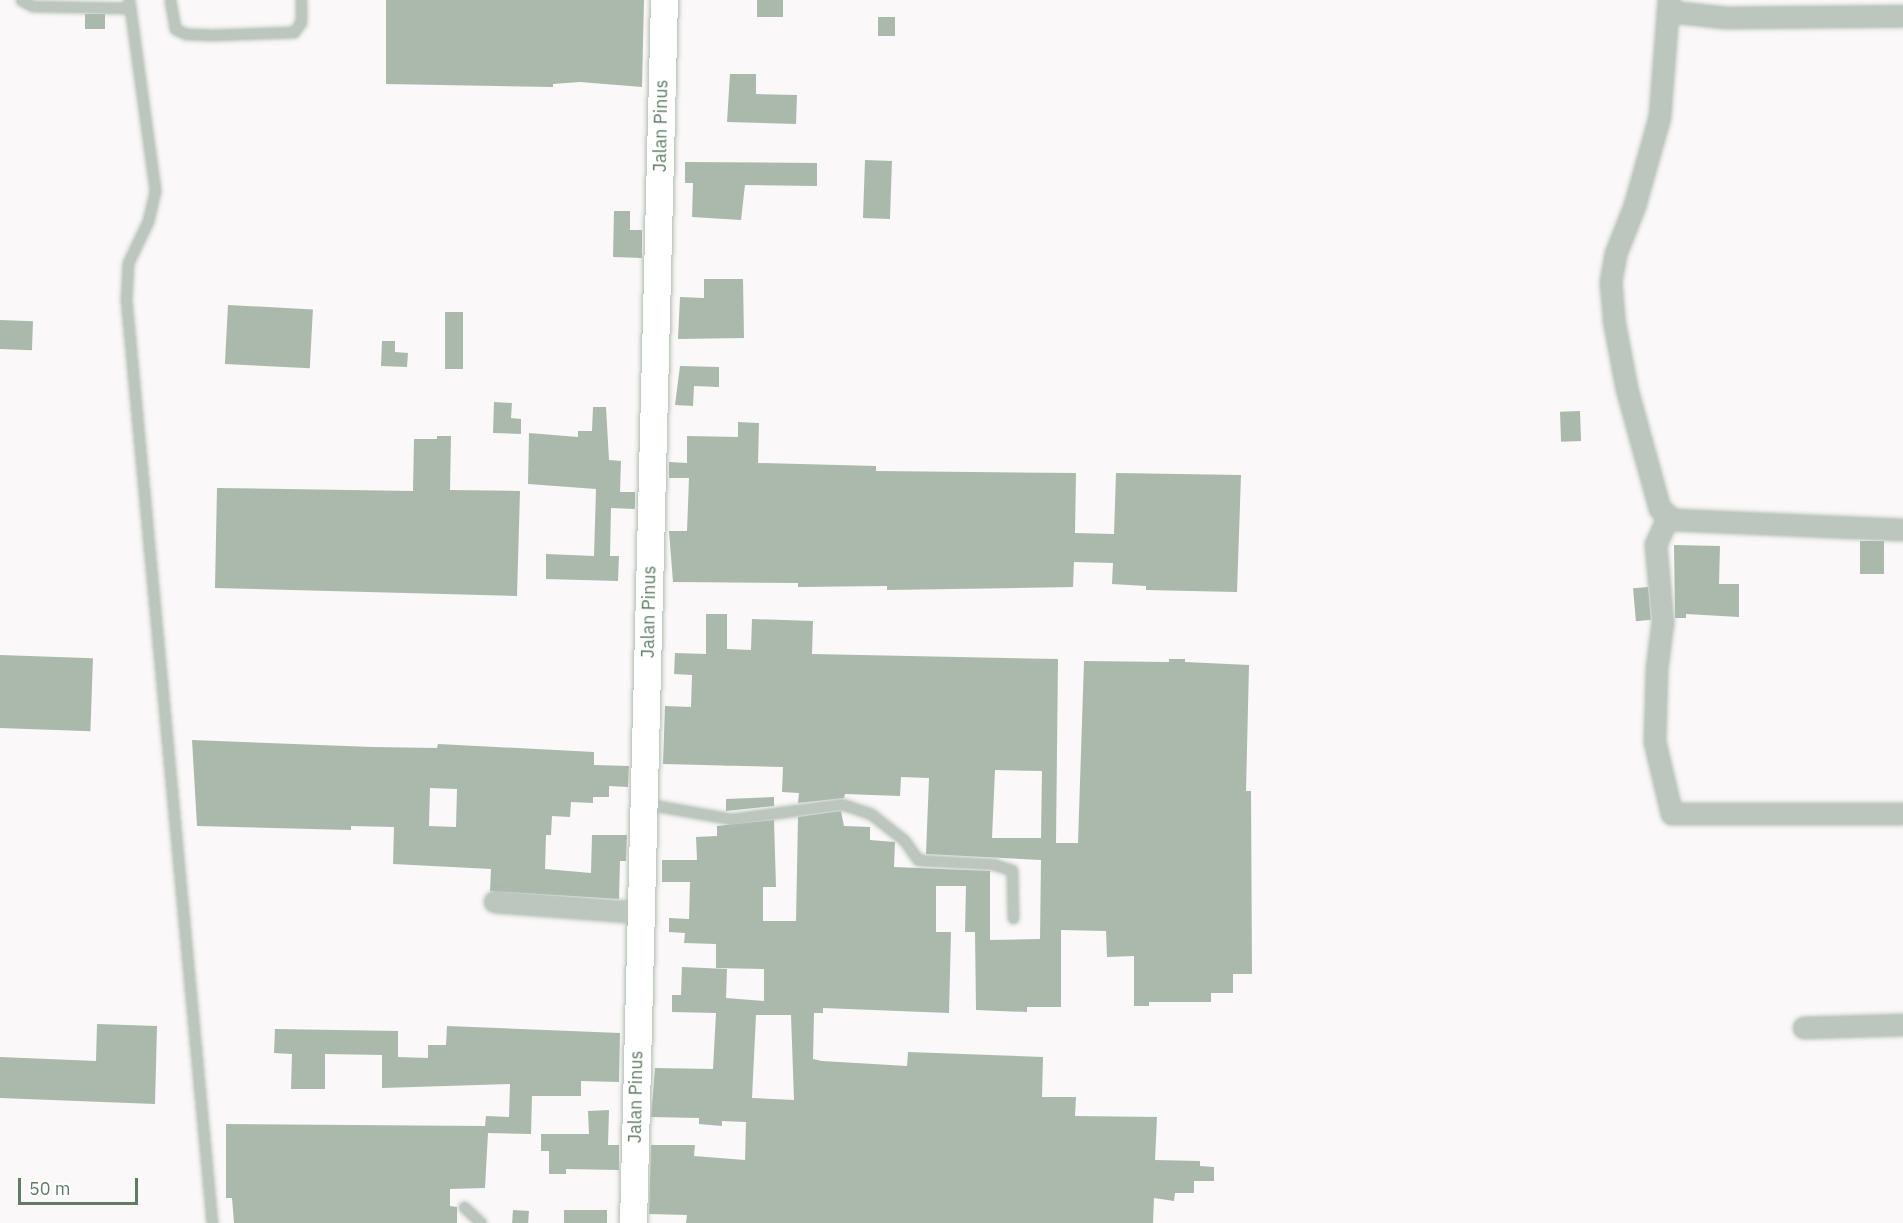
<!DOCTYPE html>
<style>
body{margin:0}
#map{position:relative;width:1903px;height:1223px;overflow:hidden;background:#faf8f8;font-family:"IBM Plex Sans",sans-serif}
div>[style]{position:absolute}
.building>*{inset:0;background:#aab9ac;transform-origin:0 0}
.roads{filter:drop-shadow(0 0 2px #b1bdb3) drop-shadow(0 0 2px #b1bdb3)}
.lane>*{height:9px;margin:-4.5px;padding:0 4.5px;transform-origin:4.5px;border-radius:4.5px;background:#bcc6be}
.street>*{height:20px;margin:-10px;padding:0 10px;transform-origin:10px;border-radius:10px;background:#bcc6be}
.secondary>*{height:27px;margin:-13.5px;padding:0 13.5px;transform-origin:13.5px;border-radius:13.5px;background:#fff}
span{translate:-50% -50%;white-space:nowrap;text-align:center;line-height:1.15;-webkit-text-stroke:6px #fff;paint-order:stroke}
.street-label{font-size:18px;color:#607c65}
.scale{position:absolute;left:18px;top:1178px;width:120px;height:27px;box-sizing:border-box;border:3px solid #607c65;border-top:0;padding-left:8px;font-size:18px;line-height:21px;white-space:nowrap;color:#607c65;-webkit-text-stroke:4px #fff;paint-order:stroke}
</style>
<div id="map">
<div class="building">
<i style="clip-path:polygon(386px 0,644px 0,642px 87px,580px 82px,553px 84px,553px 87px,386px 84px)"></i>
<i style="left:757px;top:0;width:26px;height:17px"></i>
<i style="left:85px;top:14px;width:20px;height:15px"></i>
<i style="left:878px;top:17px;width:17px;height:19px"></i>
<i style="clip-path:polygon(730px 74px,756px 74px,756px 94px,797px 95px,796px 124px,727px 122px)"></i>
<i style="left:865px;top:160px;width:27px;height:58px;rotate:2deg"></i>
<i style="clip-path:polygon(685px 162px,817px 163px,817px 186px,745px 185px,741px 220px,692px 217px,693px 183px,685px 183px)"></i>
<i style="clip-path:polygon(614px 211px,630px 211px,630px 230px,642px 230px,642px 258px,613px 257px)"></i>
<i style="clip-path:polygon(704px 279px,743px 279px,744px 338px,678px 339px,680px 297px,704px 298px)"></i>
<i style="left:228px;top:305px;width:85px;height:59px;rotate:3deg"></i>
<i style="left:445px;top:312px;width:18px;height:57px"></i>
<i style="left:0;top:320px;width:33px;height:29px;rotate:2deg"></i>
<i style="clip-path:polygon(382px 341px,395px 341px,395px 352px,408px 353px,407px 367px,381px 366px)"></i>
<i style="clip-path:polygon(680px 366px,719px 367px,719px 387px,694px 386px,693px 406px,675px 405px)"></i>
<i style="clip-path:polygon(494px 402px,512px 403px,511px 418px,521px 419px,521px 434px,493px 433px)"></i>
<i style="clip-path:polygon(593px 407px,606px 407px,609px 460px,621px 461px,620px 492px,635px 492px,635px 509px,611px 508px,610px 556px,619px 556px,618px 581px,546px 579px,546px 554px,594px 556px,596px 489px,528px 484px,529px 433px,578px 437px,578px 431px,592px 431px)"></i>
<i style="left:1580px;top:411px;width:30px;height:20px;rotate:88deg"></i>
<i style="clip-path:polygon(738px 422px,759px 423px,758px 463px,876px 466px,876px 471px,1076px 473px,1075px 533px,1114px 534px,1116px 473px,1241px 475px,1237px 592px,1146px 590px,1146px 586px,1112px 584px,1113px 563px,1074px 562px,1073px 587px,887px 590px,887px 586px,798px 587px,798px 583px,673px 582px,669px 531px,687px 531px,689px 478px,669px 478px,669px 462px,687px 463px,687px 436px,738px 437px)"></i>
<i style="clip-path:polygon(437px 436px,451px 436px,450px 490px,520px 491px,517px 596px,215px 588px,217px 488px,413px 491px,414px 439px,437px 439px)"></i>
<i style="left:1860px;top:541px;width:24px;height:33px"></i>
<i style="clip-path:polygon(1674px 545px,1720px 546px,1719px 584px,1739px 584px,1739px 617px,1686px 614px,1686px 618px,1675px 618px)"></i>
<i style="left:1648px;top:587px;width:33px;height:15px;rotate:85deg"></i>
<i style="clip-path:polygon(evenodd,706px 614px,727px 614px,727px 649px,751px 650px,752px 619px,813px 621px,812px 654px,1058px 659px,1056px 843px,1078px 843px,1084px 661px,1169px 662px,1169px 659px,1185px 659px,1185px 662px,1249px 665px,1246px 791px,1251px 791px,1252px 974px,1233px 974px,1233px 993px,1211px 993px,1211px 1002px,1149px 1002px,1149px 1006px,1134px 1006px,1134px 956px,1107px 957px,1106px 931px,1061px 930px,1061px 1007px,1027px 1007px,1027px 1012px,976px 1010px,975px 932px,965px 932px,966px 886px,936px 886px,936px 932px,951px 932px,949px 1013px,823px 1008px,823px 1013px,814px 1013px,813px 1059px,822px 1061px,907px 1066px,908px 1052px,1043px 1057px,1042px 1097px,1076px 1097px,1075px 1116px,1157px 1117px,1155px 1160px,1200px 1161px,1200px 1166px,1214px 1167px,1214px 1181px,1194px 1181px,1194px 1193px,1175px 1193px,1174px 1201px,1154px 1198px,1153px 1223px,686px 1223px,687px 1215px,649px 1214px,651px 1145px,695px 1145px,694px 1156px,745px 1160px,746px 1122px,722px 1121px,722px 1126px,699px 1124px,699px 1118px,651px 1117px,655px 1068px,713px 1069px,716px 1013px,672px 1012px,672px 995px,681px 995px,682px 967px,727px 969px,726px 998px,764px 1001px,764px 969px,716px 968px,716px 944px,684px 943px,685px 933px,669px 932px,669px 918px,689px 919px,690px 882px,662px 882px,662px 860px,697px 860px,696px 837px,717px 836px,717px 826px,774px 820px,776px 887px,763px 887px,763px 921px,796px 921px,798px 817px,841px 811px,844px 826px,870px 827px,870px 840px,895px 842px,894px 867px,990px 871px,990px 940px,1040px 939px,1041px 860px,926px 854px,929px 778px,901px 777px,900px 796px,845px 794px,844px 798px,798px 803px,799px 793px,782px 792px,783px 767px,663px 764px,665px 706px,691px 707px,692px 675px,674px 674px,675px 653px,706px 654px,706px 614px,995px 770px,1042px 771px,1041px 838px,992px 838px,995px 770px,706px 614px,756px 1015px,791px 1015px,794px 1100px,752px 1098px,756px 1015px)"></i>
<i style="left:0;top:655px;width:93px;height:73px;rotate:2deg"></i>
<i style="clip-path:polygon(evenodd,192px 740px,372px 747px,437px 748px,438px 744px,594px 752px,594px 765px,629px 766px,628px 787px,609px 786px,609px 797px,593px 797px,593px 803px,571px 802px,570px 817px,552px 816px,551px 835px,546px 835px,545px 869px,591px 873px,592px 835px,627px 835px,626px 861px,620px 861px,619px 899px,490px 891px,491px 869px,393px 864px,394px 827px,351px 826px,351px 830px,197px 826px,192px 740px,430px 788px,457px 789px,456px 827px,429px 826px,430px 788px)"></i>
<i style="clip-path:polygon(774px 797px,774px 806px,726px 811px,726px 799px)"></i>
<i style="clip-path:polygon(97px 1024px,157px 1026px,155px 1104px,0 1098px,0 1057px,96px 1061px)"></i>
<i style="clip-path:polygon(447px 1026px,620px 1033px,619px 1082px,581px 1081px,581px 1096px,532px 1096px,531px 1134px,488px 1133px,485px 1188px,450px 1189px,450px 1206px,457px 1207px,457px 1223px,234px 1223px,232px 1198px,226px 1198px,226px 1124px,485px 1126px,486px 1116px,509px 1117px,510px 1084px,382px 1088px,382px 1055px,325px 1054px,325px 1089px,291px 1089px,292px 1054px,274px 1053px,275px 1029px,398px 1031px,398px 1057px,428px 1058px,428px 1045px,446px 1045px)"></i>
<i style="clip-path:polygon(609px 1110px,608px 1145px,619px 1145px,619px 1170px,566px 1169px,566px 1174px,549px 1174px,549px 1151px,541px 1151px,541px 1134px,589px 1134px,588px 1111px)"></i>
<i style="left:513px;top:1210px;width:16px;height:13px;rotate:4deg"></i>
<i style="left:564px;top:1210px;width:43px;height:13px"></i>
</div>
<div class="roads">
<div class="lane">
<i style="left:21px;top:0;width:13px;rotate:27deg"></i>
<i style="left:33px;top:6px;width:97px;rotate:1.2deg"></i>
<i style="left:129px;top:0;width:193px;rotate:82.2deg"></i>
<i style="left:155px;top:191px;width:31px;rotate:103deg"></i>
<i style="left:148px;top:221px;width:47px;rotate:115.5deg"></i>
<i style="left:128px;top:263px;width:35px;rotate:93deg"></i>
<i style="left:126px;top:298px;width:929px;rotate:84.69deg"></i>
<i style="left:170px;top:0;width:29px;rotate:80deg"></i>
<i style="left:175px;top:29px;width:12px;rotate:24deg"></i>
<i style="left:186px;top:34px;width:24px;rotate:2deg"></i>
<i style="left:210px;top:35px;width:84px;rotate:-2deg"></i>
<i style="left:294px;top:32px;width:12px;rotate:-55deg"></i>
<i style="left:301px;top:22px;width:22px;rotate:-90deg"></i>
<i style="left:647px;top:804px;width:85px;rotate:10.1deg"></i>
<i style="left:731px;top:819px;width:112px;rotate:-7.7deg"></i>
<i style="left:842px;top:804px;width:31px;rotate:19deg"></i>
<i style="left:871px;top:814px;width:42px;rotate:38.2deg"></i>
<i style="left:904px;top:840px;width:24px;rotate:55deg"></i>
<i style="left:918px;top:860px;width:75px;rotate:3.1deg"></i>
<i style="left:993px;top:864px;width:20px;rotate:18deg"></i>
<i style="left:1012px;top:870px;width:48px;rotate:88.8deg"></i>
<i style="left:464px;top:1207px;width:23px;rotate:43deg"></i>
</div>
<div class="street">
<i style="left:1669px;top:0;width:117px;rotate:94.4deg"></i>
<i style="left:1660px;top:117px;width:92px;rotate:105.7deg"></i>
<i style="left:1635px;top:206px;width:52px;rotate:111.6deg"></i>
<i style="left:1616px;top:254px;width:28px;rotate:100deg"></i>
<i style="left:1611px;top:282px;width:38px;rotate:85deg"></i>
<i style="left:1614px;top:320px;width:70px;rotate:79.3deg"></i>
<i style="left:1627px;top:389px;width:124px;rotate:74.6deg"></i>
<i style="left:1660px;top:509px;width:17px;rotate:40deg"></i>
<i style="left:1673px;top:520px;width:230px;rotate:2.5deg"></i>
<i style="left:1671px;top:12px;width:55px;rotate:6.2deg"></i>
<i style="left:1726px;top:18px;width:177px;rotate:-0.6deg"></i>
<i style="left:1668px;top:518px;width:30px;rotate:114deg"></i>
<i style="left:1656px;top:545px;width:77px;rotate:84.8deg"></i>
<i style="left:1663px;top:622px;width:47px;rotate:97.3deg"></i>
<i style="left:1657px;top:669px;width:73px;rotate:91.6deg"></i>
<i style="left:1655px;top:742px;width:74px;rotate:76.7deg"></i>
<i style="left:1672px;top:814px;width:231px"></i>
<i style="left:495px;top:902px;width:145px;rotate:4.3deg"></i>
<i style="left:1804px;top:1028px;width:99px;rotate:-1.7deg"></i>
</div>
<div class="secondary">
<i style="left:633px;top:1223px;width:1223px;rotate:-88.55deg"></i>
</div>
</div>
<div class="street-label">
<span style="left:661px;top:126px;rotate:-89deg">Jalan Pinus</span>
<span style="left:649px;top:612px;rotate:-89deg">Jalan Pinus</span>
<span style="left:636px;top:1097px;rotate:-89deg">Jalan Pinus</span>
</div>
<div class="scale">50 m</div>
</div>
